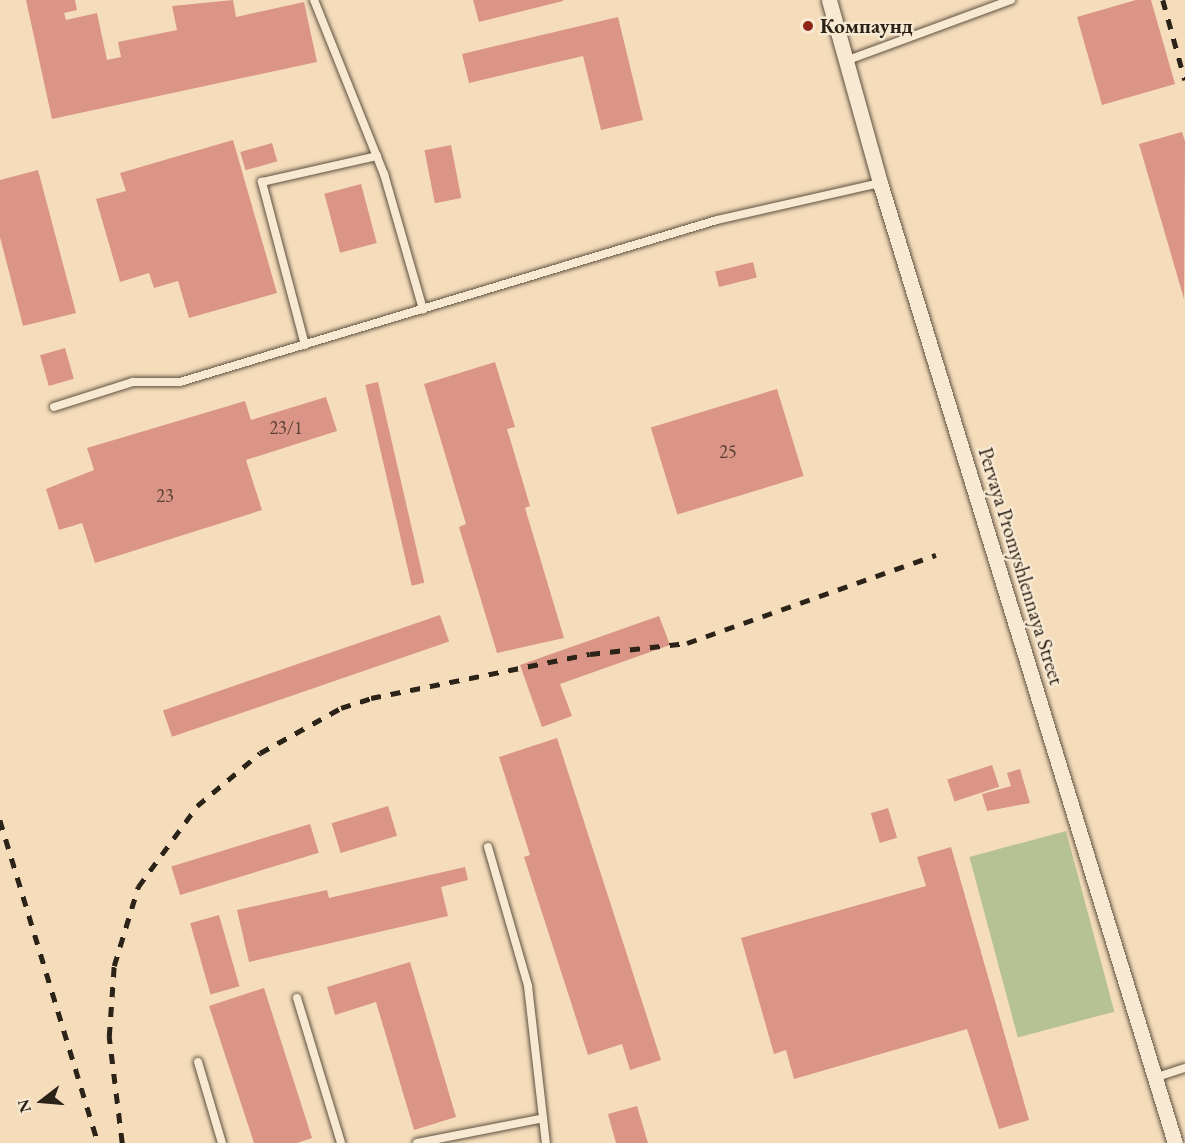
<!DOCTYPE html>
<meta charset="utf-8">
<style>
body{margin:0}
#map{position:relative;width:1185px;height:1143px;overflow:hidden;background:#f5ddbb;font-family:"EB Garamond",serif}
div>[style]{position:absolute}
.green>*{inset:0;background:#b7c294;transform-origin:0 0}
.building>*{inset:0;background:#da9587;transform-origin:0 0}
.roads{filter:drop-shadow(0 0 2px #5e5141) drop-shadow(0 0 2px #5e5141)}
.lane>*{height:8px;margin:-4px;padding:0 4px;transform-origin:4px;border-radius:4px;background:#f8e9d3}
.street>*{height:15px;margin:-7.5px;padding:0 7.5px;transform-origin:7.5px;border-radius:7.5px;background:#f8e9d3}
.rail>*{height:4.5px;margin-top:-2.25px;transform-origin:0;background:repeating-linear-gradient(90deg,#2b2218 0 10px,transparent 0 20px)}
.dots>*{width:16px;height:16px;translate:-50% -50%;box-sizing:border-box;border:3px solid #f8e9d3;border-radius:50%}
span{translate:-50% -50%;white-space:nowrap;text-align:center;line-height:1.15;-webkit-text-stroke:5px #f8e9d3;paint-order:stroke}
.number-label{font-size:18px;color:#573f34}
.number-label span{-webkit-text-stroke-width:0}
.poi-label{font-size:21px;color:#2b2218;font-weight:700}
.left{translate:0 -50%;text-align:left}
.street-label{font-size:21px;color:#2b2218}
.north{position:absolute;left:12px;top:1071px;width:60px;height:60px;-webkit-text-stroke:4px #f8e9d3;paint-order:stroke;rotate:254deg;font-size:16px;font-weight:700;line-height:24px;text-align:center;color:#2b2218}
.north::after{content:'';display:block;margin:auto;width:21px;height:27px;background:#2b2218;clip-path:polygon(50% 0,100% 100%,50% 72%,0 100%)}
</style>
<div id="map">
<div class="green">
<i style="left:1066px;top:831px;width:187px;height:100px;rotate:75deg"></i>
</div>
<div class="building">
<i style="clip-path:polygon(26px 0,75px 0,77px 10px,64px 13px,66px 20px,97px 13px,107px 60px,121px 57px,118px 42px,177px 30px,172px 6px,233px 0,236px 17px,304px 2px,317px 62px,52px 119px)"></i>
<i style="clip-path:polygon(473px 0,563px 0,563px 1px,479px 22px)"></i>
<i style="clip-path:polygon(1136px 0,1151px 0,1175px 84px,1102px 105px,1077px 17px)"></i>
<i style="clip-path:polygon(618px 17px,643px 120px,601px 130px,583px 56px,469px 83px,462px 54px)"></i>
<i style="clip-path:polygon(1182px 132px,1185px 141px,1184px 299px,1139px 144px)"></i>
<i style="clip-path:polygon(233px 140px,277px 293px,189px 318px,178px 281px,154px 288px,149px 273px,120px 282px,96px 199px,126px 191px,120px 173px)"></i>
<i style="left:272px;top:143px;width:19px;height:33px;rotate:74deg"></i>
<i style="left:451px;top:145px;width:54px;height:27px;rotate:79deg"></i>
<i style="clip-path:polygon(38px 170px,76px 313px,23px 326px,0 237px,0 180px)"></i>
<i style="left:361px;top:184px;width:61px;height:38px;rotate:75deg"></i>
<i style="left:753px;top:262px;width:16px;height:39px;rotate:76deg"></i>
<i style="left:65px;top:348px;width:32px;height:26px;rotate:74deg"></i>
<i style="clip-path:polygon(495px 362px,515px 427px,507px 429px,530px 506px,525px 508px,564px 638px,497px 653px,459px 527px,466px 524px,424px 384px)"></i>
<i style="left:378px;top:382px;width:206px;height:13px;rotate:77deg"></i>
<i style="left:777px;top:389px;width:91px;height:132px;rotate:73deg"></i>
<i style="clip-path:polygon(326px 397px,337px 431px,246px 460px,262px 510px,95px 563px,82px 523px,59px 530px,46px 489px,94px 470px,87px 448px,245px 401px,251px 420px)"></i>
<i style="left:440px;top:615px;width:28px;height:293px;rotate:71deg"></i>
<i style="clip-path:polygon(659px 616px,670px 645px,560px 684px,572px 716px,542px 727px,520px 665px)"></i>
<i style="clip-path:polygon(557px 738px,661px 1060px,630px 1070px,622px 1044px,588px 1055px,524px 857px,530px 855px,499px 757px)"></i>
<i style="left:992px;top:765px;width:23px;height:47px;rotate:72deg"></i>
<i style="clip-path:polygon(1020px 769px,1030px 803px,987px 811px,982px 794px,1011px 786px,1007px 773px)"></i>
<i style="left:388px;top:806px;width:31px;height:59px;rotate:73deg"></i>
<i style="left:888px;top:808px;width:31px;height:18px;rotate:73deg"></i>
<i style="left:310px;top:824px;width:30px;height:145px;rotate:73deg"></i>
<i style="clip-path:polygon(951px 847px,1029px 1120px,999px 1129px,967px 1029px,794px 1079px,786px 1050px,774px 1054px,741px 938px,926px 886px,917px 857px)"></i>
<i style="clip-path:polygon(465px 867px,468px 880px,441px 887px,448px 916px,249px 962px,237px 910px,327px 890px,329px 898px)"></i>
<i style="left:219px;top:915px;width:74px;height:30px;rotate:74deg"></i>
<i style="clip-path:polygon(410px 962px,456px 1117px,414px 1130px,376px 1002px,335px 1015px,327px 987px)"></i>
<i style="clip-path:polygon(264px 988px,312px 1138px,297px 1143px,254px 1143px,209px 1006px)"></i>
<i style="clip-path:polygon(637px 1106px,648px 1143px,616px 1143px,608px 1114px)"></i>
</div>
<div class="roads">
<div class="lane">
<i style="left:314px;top:0;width:188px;rotate:68.1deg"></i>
<i style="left:384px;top:174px;width:141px;rotate:73.9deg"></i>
<i style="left:845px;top:61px;width:177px;rotate:-20.2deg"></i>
<i style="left:305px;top:345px;width:169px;rotate:-104.8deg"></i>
<i style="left:262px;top:182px;width:118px;rotate:-12.7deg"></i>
<i style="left:54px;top:407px;width:83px;rotate:-17.6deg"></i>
<i style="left:133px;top:382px;width:47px"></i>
<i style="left:180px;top:382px;width:561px;rotate:-16.79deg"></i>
<i style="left:717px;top:220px;width:167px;rotate:-12.8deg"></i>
<i style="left:488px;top:847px;width:145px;rotate:73.9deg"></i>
<i style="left:528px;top:986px;width:158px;rotate:83.5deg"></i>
<i style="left:297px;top:998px;width:152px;rotate:73.1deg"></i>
<i style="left:198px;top:1062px;width:84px;rotate:73.5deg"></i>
<i style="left:1157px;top:1077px;width:29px;rotate:-18deg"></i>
<i style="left:417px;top:1143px;width:124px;rotate:-11.1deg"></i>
</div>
<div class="street">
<i style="left:829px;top:0;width:190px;rotate:74.4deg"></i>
<i style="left:880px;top:183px;width:1004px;rotate:72.92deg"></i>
</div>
</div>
<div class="rail">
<i style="left:1163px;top:0;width:83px;rotate:74.6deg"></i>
<i style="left:0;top:820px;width:338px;rotate:73.1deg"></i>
<i style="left:122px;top:1143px;width:107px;rotate:-97deg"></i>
<i style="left:109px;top:1037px;width:71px;rotate:-86deg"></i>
<i style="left:114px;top:966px;width:83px;rotate:-73.1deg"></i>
<i style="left:138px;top:887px;width:100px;rotate:-53.9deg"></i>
<i style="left:197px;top:806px;width:82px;rotate:-40.1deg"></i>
<i style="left:260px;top:753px;width:93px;rotate:-29.1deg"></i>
<i style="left:341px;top:708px;width:32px;rotate:-18deg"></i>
<i style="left:371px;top:698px;width:223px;rotate:-11.4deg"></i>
<i style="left:590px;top:654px;width:98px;rotate:-6.5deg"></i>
<i style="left:687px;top:643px;width:264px;rotate:-19.5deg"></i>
</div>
<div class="dots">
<i style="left:808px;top:26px;background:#8f2418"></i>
</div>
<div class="number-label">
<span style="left:286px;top:428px">23/1</span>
<span style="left:728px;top:452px">25</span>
<span style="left:165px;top:496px">23</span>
</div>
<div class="poi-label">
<span class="left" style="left:820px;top:26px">Компаунд</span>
</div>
<div class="street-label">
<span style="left:1021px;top:566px;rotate:73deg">Pervaya Promyshlennaya Street</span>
</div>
<div class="north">N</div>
</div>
